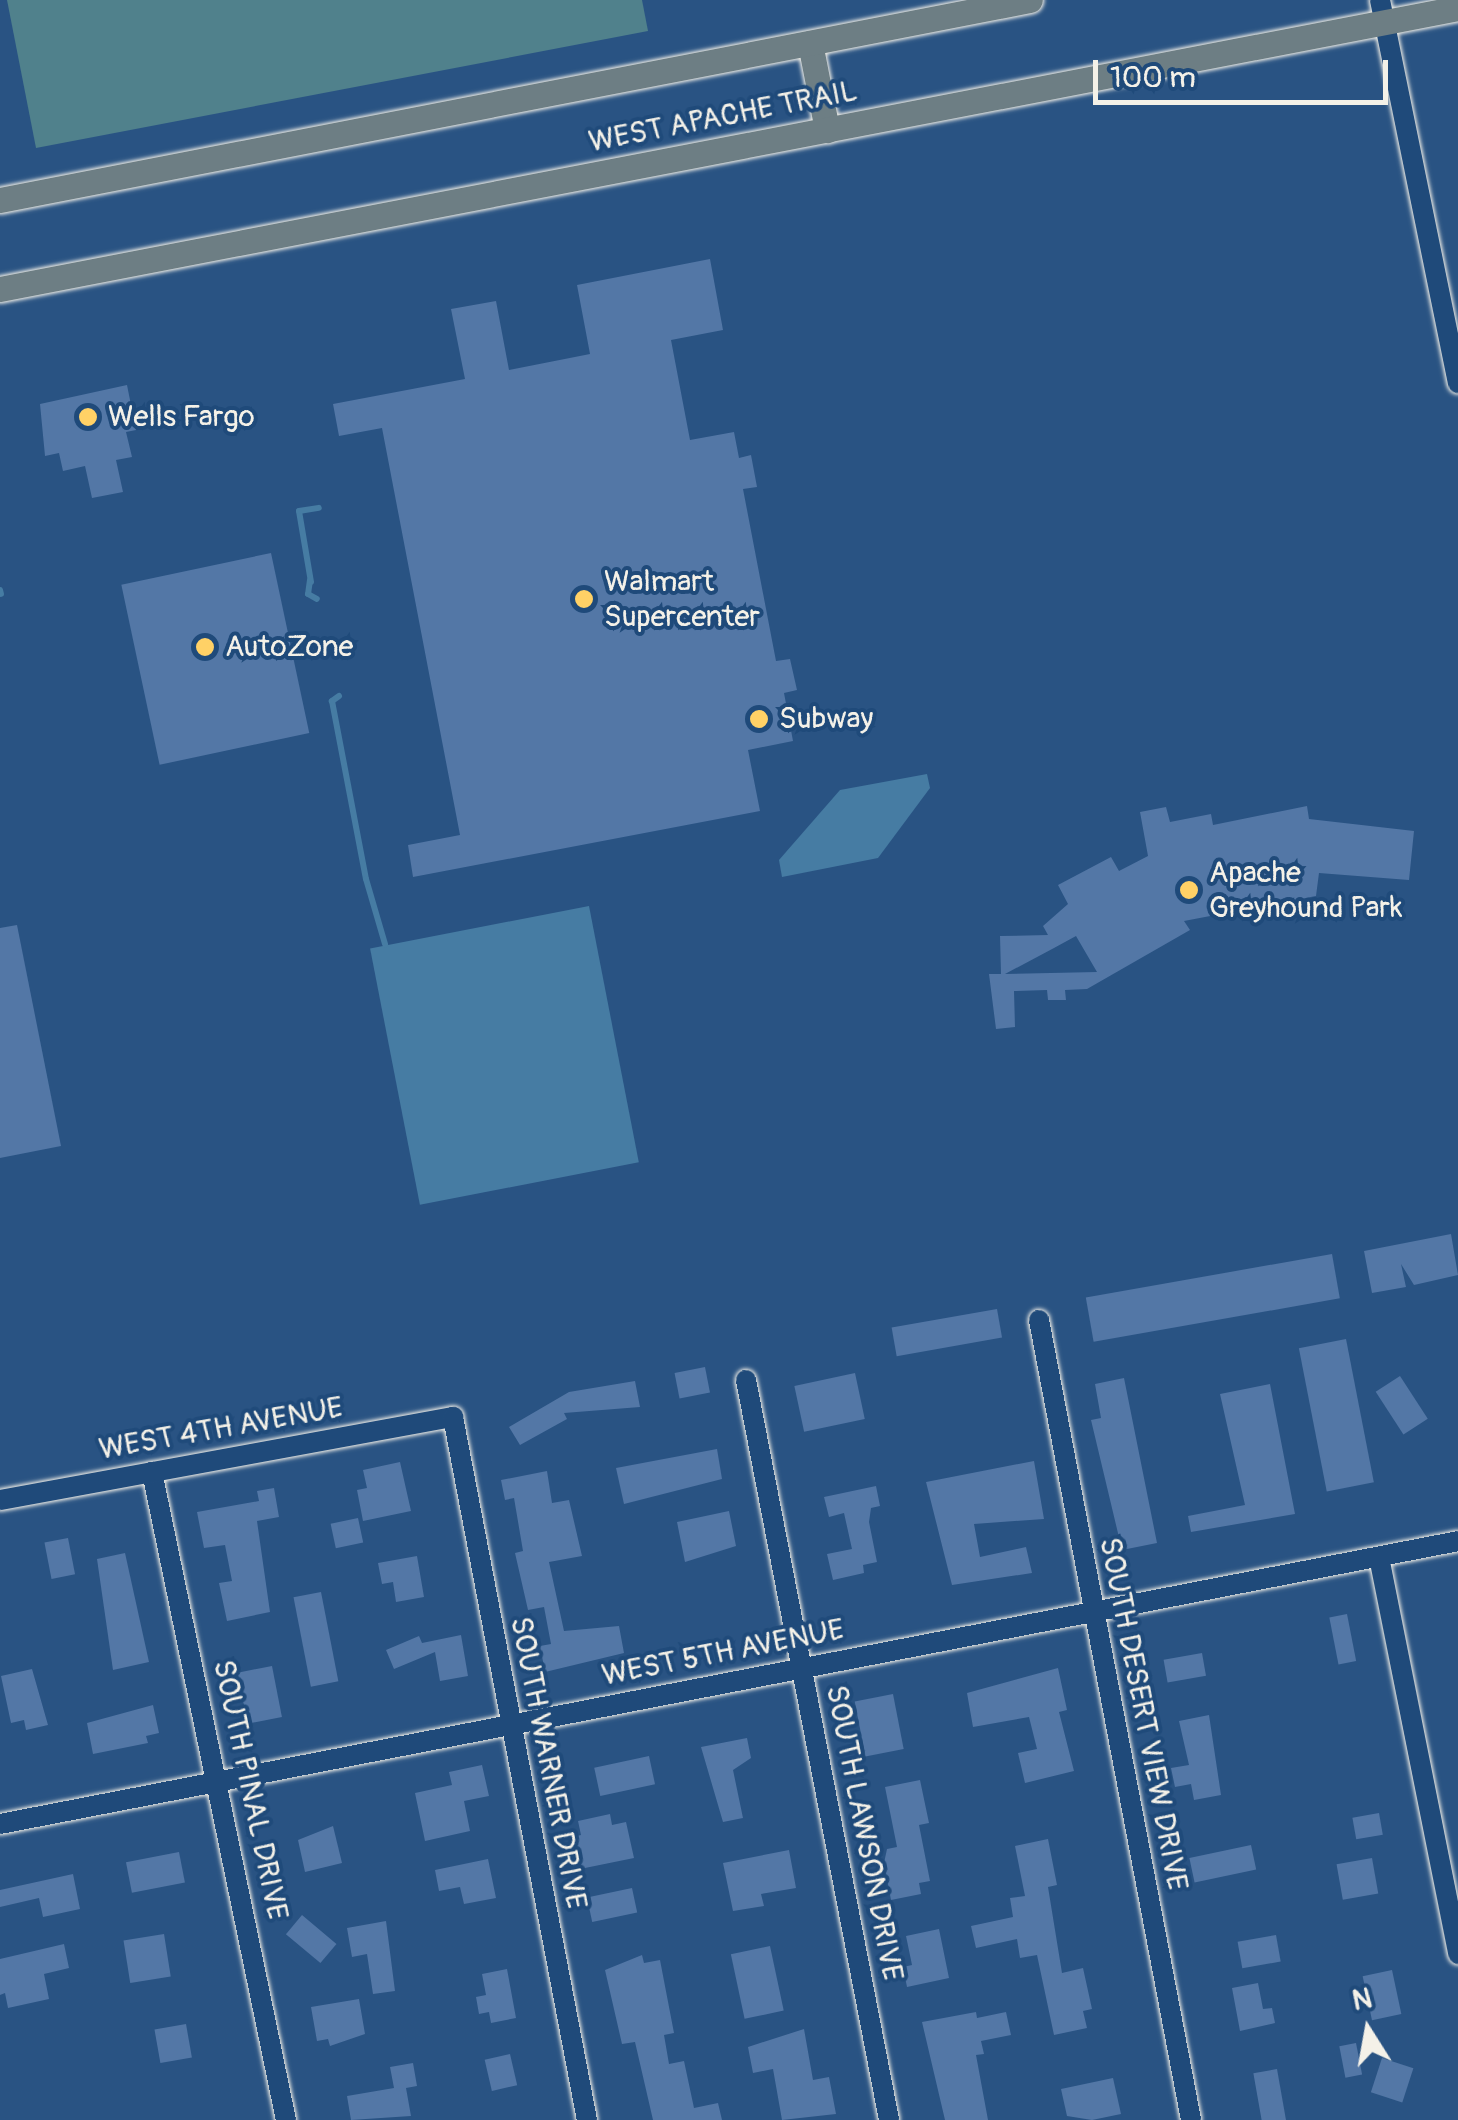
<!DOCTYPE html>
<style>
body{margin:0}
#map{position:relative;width:1458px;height:2120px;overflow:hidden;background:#295383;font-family:Pangolin,sans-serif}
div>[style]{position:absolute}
.green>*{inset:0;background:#50818c}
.water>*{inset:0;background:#467ca3;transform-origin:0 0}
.stream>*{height:6px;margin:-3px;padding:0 3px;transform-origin:3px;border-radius:3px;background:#467ca3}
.building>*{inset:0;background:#5377a6;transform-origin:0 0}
.roads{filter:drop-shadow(0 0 2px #f4f1e8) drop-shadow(0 0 2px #f4f1e8)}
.minor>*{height:20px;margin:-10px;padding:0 10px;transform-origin:10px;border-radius:10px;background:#1f4a7a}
.major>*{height:25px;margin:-12.5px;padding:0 12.5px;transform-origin:12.5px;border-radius:12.5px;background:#6d7e84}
.dots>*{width:28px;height:28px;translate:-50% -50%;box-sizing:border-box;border:5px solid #1f4a7a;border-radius:50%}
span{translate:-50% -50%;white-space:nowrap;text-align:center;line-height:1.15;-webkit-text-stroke:8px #1f4a7a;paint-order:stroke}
.street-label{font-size:30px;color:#f4f1e8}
.poi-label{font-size:30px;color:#f4f1e8}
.left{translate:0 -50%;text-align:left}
.north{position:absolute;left:1318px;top:1980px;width:100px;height:100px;-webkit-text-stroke:8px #1f4a7a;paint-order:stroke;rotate:349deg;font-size:28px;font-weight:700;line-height:40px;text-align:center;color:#f4f1e8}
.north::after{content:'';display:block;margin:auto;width:35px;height:45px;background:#f4f1e8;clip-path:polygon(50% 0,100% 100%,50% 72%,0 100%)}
.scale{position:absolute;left:1093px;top:60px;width:295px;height:45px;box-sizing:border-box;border:5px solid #f4f1e8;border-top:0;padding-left:12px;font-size:30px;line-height:35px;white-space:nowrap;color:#f4f1e8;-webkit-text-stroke:8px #1f4a7a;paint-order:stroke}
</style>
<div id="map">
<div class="green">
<i style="clip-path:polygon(7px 0,642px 0,648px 31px,36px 148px)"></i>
</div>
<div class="water">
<i style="clip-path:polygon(927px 774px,930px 788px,878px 858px,782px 877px,779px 860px,840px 790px)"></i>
<i style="left:589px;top:906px;width:261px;height:223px;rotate:79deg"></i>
</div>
<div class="stream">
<i style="left:310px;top:580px;width:14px;rotate:98deg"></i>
<i style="left:308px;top:594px;width:10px;rotate:29deg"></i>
<i style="left:311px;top:582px;width:72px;rotate:-99.6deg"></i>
<i style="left:299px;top:511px;width:20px;rotate:-9deg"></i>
<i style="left:0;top:590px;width:4px;rotate:76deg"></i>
<i style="left:339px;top:696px;width:9px;rotate:144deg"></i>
<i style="left:332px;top:701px;width:181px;rotate:79.2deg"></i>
<i style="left:366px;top:879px;width:68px;rotate:73.7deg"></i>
</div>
<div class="building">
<i style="clip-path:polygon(710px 259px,723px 330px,671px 340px,690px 440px,734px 432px,739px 458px,751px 455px,757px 487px,743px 489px,776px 661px,790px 659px,797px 690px,784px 693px,793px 741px,748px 750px,760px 811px,413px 877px,408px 845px,460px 835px,382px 428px,339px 436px,333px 404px,465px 379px,451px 309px,496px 301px,509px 370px,590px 354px,577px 285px)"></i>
<i style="clip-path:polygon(127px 385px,136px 430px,126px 432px,132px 457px,116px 460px,123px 492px,92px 498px,85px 466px,63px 471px,59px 453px,45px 456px,40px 404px)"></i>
<i style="left:271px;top:553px;width:184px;height:153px;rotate:78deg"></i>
<i style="clip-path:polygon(evenodd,1307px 806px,1309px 819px,1414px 831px,1409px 880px,1319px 873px,1316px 896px,1184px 921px,1190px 930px,1087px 989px,1065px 990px,1066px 1000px,1048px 1000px,1047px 990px,1014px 991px,1015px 1027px,996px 1029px,989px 974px,1001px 974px,1000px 936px,1048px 935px,1043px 926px,1068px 904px,1058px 885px,1111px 857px,1119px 871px,1148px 856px,1140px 812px,1166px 807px,1170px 822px,1211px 814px,1213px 825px,1307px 806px,1076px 936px,1097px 972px,1005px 974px,1054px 948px,1076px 936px)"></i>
<i style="clip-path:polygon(17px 925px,61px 1146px,0 1158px,0 928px)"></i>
<i style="clip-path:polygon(1451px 1234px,1458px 1275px,1414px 1285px,1401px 1264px,1406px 1287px,1372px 1293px,1364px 1251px)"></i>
<i style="left:1332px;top:1254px;width:45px;height:250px;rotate:80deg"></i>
<i style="left:997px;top:1309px;width:29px;height:107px;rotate:80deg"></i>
<i style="left:1346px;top:1339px;width:146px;height:48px;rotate:79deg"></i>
<i style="left:705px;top:1367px;width:26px;height:31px;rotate:79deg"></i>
<i style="left:855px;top:1373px;width:47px;height:62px;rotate:78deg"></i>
<i style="left:1400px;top:1376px;width:51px;height:29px;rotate:57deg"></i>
<i style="clip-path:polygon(1124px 1378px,1157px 1543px,1122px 1550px,1091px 1420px,1101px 1418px,1095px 1384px)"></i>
<i style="clip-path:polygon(635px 1381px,640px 1407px,564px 1413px,567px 1419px,520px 1445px,509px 1427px,569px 1392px)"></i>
<i style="clip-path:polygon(1270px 1384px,1295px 1514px,1191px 1532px,1188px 1516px,1245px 1505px,1220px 1394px)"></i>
<i style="clip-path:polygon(717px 1449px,722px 1479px,624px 1504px,616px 1468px)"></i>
<i style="clip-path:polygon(1034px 1461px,1044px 1519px,974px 1524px,980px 1557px,1026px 1547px,1032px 1573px,952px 1585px,926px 1482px)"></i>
<i style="clip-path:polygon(400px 1462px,411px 1511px,363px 1521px,357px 1490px,367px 1488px,363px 1470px)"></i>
<i style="clip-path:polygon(547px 1471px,552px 1503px,569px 1500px,582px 1556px,549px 1562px,564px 1631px,619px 1626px,624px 1653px,545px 1672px,540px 1646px,551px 1644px,544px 1607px,528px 1610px,515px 1553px,523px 1551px,514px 1498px,505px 1500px,501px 1480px)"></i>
<i style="clip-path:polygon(876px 1486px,880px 1506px,871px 1508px,869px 1522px,877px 1562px,863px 1565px,864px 1573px,833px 1580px,827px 1554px,852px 1549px,844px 1513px,829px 1517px,824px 1497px)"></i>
<i style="clip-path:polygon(274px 1488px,279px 1517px,257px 1521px,270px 1612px,227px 1621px,219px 1583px,232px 1581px,225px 1545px,204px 1548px,197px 1512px,259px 1501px,257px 1491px)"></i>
<i style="clip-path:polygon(729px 1511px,736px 1546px,685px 1562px,677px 1522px)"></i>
<i style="left:358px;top:1518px;width:25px;height:28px;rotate:78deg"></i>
<i style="left:68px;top:1538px;width:37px;height:24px;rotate:79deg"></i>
<i style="clip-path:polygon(125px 1553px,149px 1662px,113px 1670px,97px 1559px)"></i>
<i style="clip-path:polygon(417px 1556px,424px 1597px,396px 1602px,393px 1582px,382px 1584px,378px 1563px)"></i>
<i style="left:321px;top:1592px;width:91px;height:28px;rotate:79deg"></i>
<i style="left:1347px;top:1614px;width:48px;height:18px;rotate:79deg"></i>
<i style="clip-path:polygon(461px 1635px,468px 1676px,440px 1681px,435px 1652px,394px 1669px,386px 1650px,419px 1636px,422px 1643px)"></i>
<i style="left:1202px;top:1653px;width:23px;height:39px;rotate:80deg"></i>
<i style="left:272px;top:1666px;width:52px;height:35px;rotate:79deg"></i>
<i style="clip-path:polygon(1058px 1668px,1067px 1710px,1059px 1712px,1074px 1771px,1025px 1783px,1018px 1753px,1037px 1749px,1029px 1717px,973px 1727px,967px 1693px)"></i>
<i style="clip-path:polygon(32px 1669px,48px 1725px,26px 1730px,24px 1720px,11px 1723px,1px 1676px)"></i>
<i style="left:893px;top:1694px;width:56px;height:39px;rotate:79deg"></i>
<i style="clip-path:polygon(153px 1705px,159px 1733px,146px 1736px,148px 1743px,93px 1754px,87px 1723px)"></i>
<i style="clip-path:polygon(1209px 1715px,1221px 1795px,1194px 1800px,1191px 1784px,1175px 1787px,1171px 1768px,1189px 1765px,1179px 1721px)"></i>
<i style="clip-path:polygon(747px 1738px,751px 1758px,733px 1770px,743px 1818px,723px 1822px,701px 1747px)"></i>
<i style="left:649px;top:1756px;width:29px;height:56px;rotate:78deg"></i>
<i style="clip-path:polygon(482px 1765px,489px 1796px,464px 1801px,470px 1831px,425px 1841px,415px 1793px,452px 1785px,449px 1772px)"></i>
<i style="clip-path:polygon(920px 1780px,929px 1823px,919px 1825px,930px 1881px,919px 1883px,921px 1894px,891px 1900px,884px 1863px,887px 1849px,897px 1847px,885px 1787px)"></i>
<i style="left:1379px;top:1813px;width:22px;height:27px;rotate:80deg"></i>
<i style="clip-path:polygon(610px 1814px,612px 1825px,626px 1822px,634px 1858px,580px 1869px,573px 1837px,581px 1835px,578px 1821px)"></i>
<i style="clip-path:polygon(333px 1826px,342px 1863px,305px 1872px,298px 1840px)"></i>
<i style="clip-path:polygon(1048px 1839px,1057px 1885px,1048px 1887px,1062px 1973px,1083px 1968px,1092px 2009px,1083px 2011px,1087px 2028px,1054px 2035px,1037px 1955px,1020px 1958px,1017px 1939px,976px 1948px,971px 1926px,1013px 1917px,1010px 1898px,1025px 1896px,1015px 1846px)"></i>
<i style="left:1251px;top:1845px;width:25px;height:63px;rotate:78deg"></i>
<i style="clip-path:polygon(789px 1850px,796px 1888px,761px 1894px,764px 1906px,733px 1911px,723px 1863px)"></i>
<i style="left:179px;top:1852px;width:31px;height:54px;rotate:79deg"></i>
<i style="left:1372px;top:1858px;width:36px;height:36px;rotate:80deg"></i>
<i style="clip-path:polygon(488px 1859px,496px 1898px,464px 1904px,460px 1887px,439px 1891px,435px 1870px)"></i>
<i style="clip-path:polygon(73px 1874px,80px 1909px,43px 1917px,39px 1898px,0 1907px,0 1890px)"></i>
<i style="left:632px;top:1888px;width:25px;height:46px;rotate:78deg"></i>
<i style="left:302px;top:1915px;width:45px;height:25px;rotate:40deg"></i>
<i style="clip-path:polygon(386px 1921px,395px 1991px,373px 1994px,367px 1954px,352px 1957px,347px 1928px)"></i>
<i style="clip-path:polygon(939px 1929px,949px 1978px,907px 1987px,903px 1967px,912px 1965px,906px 1936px)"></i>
<i style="left:164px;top:1934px;width:43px;height:41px;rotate:81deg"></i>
<i style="left:1276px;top:1935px;width:27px;height:39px;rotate:80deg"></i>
<i style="clip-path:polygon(64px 1944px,69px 1968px,44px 1974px,49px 1999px,8px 2008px,5px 1993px,0 1995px,0 1959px)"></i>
<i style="left:770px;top:1946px;width:66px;height:40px;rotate:78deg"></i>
<i style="clip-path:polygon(642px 1955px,644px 1963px,660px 1960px,674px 2033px,664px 2035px,669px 2064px,684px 2061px,694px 2108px,718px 2103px,722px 2120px,653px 2120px,635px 2042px,622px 2044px,605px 1970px)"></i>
<i style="clip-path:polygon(507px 1969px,516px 2018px,491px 2023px,489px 2012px,479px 2014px,476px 1997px,486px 1995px,482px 1974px)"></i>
<i style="left:1392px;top:1970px;width:45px;height:30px;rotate:78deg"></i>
<i style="clip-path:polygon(1258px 1983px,1263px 2009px,1272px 2008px,1275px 2023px,1240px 2031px,1232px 1988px)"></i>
<i style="clip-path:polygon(359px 1999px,365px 2034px,330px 2046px,328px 2039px,317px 2041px,311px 2007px)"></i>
<i style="clip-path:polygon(976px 2012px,977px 2018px,1006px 2012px,1011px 2035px,981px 2041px,984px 2054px,976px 2055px,988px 2120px,945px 2120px,922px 2022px)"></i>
<i style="left:186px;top:2024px;width:34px;height:32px;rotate:80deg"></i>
<i style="clip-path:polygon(804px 2029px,813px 2080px,829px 2077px,836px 2114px,782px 2120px,773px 2069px,753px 2073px,748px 2047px)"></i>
<i style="left:1356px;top:2043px;width:32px;height:17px;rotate:79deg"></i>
<i style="left:510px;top:2054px;width:32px;height:26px;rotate:77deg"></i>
<i style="left:1382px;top:2058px;width:33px;height:36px;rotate:18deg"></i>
<i style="clip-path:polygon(413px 2063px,417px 2086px,406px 2088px,411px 2116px,351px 2120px,347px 2096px,394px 2088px,390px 2067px)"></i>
<i style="left:1277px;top:2069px;width:52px;height:24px;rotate:80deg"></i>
<i style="clip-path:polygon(1113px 2078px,1121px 2114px,1092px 2120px,1067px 2116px,1061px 2089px)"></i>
</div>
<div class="roads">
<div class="minor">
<i style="left:1380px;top:0;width:391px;rotate:78.5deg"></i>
<i style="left:1039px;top:1320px;width:814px;rotate:79.24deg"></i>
<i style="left:746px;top:1380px;width:754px;rotate:79.06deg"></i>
<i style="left:152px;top:1472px;width:662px;rotate:78.32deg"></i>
<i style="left:0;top:1500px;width:461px;rotate:-10.4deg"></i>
<i style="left:453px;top:1417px;width:716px;rotate:79.21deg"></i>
<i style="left:1379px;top:1557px;width:405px;rotate:78.7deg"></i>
<i style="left:0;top:1824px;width:1485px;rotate:-10.98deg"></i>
</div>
<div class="major">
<i style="left:810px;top:43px;width:89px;rotate:78.9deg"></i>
<i style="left:0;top:200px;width:1049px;rotate:-10.99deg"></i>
<i style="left:0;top:289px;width:1485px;rotate:-10.91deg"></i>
</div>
</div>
<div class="dots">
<i style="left:88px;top:417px;background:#ffd166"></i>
<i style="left:584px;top:599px;background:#ffd166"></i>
<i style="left:205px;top:647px;background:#ffd166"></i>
<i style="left:759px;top:719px;background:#ffd166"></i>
<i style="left:1189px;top:890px;background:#ffd166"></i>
</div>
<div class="street-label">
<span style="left:723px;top:117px;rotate:-11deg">WEST APACHE TRAIL</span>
<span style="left:221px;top:1429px;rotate:-10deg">WEST 4TH AVENUE</span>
<span style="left:723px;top:1653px;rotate:-11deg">WEST 5TH AVENUE</span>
<span style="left:1143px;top:1714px;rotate:79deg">SOUTH DESERT VIEW DRIVE</span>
<span style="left:548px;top:1763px;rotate:79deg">SOUTH WARNER DRIVE</span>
<span style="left:250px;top:1790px;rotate:78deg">SOUTH PINAL DRIVE</span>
<span style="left:864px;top:1833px;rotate:79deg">SOUTH LAWSON DRIVE</span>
</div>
<div class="poi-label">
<span class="left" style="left:108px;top:417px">Wells Fargo</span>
<span class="left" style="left:604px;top:599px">Walmart<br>Supercenter</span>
<span class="left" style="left:225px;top:647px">AutoZone</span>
<span class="left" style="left:779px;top:719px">Subway</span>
<span class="left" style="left:1209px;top:890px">Apache<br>Greyhound Park</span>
</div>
<div class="north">N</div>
<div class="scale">100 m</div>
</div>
